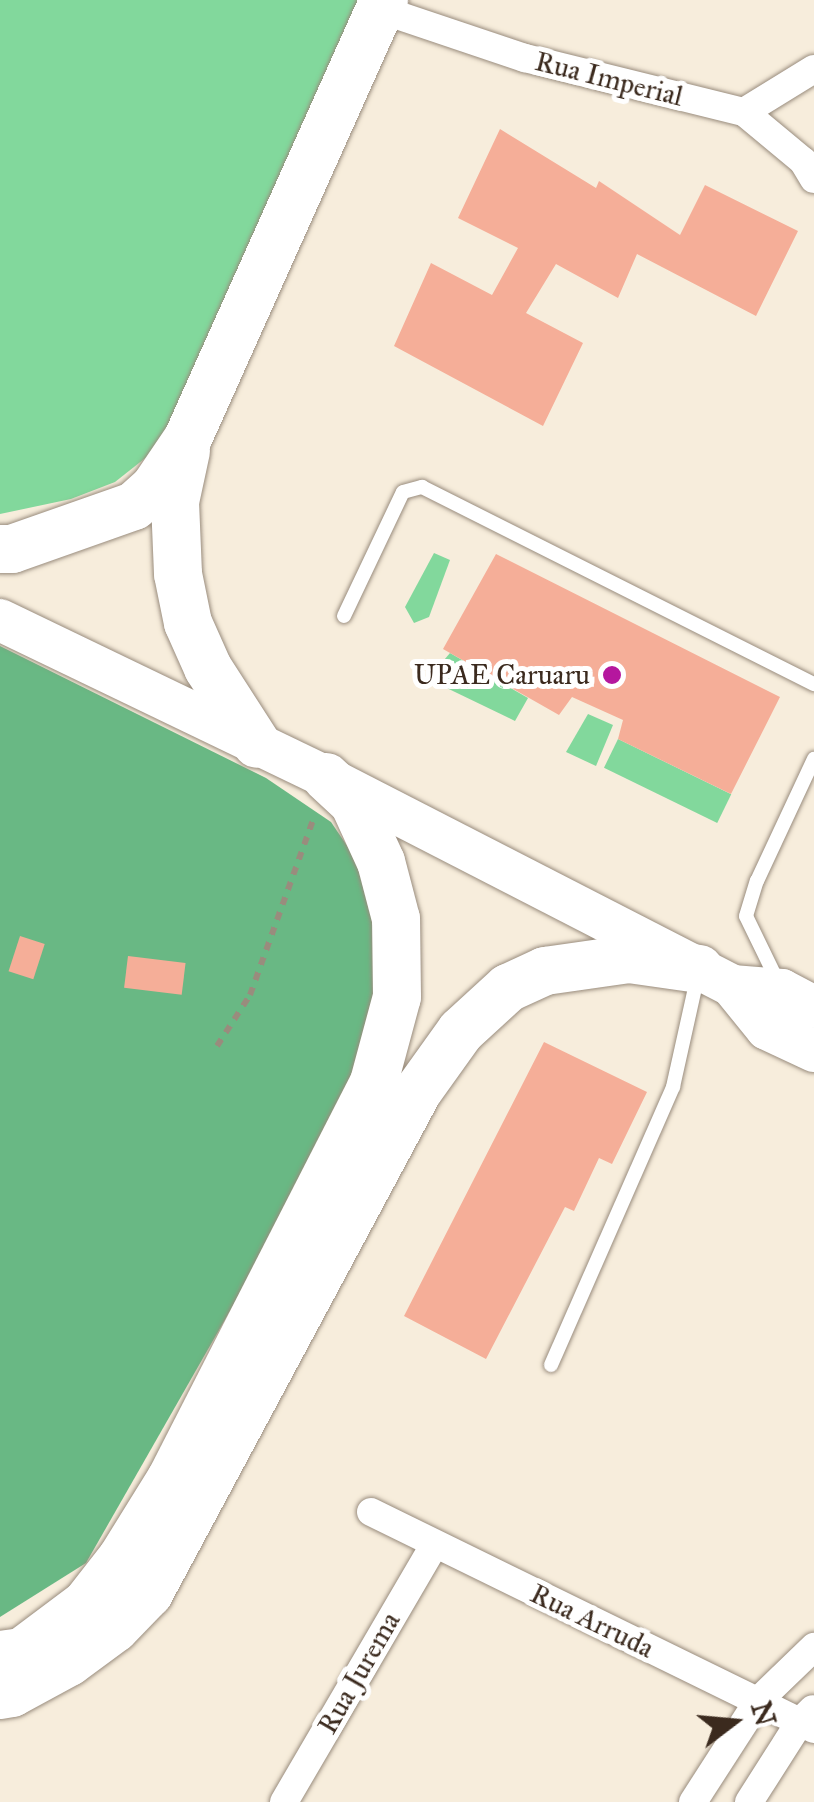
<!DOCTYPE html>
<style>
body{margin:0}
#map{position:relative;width:814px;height:1802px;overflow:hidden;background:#f7eddc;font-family:"IM FELL Great Primer",serif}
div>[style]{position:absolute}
.green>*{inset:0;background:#82d89c;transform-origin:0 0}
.forest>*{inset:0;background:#69b884}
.building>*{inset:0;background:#f5ae98;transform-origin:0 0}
.path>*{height:6px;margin-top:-3px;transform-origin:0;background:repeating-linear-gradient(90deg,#998c7d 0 8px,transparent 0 16px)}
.roads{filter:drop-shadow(0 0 2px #998c7d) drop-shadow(0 0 2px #998c7d)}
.lane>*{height:14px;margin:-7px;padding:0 7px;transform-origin:7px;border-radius:7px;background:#fff}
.street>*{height:28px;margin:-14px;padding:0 14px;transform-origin:14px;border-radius:14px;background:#fff}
.primary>*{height:42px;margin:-21px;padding:0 21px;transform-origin:21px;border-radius:21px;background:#fff}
.highway>*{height:48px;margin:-24px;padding:0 24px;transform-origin:24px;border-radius:24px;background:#fff}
.dots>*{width:28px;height:28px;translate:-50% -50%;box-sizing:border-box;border:5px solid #fff;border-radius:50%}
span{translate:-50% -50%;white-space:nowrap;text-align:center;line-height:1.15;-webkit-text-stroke:10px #fff;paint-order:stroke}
.street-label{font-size:28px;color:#3b2a1e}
.poi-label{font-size:28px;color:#3b2a1e}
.right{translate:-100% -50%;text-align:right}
.north{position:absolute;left:684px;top:1672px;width:100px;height:100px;-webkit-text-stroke:8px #fff;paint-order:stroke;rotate:74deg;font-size:28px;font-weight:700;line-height:40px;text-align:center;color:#3b2a1e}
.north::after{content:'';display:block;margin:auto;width:35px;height:45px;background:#3b2a1e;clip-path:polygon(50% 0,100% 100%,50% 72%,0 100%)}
</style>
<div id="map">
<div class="green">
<i style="clip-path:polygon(0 0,372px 0,158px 448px,115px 482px,71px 499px,0 514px)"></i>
<i style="clip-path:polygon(434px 553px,450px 560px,429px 617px,414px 623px,405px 607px)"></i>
<i style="clip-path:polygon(450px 653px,528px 698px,515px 721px,428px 679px)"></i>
<i style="clip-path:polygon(588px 714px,613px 725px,596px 766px,566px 752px)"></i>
<i style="left:618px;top:739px;width:126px;height:32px;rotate:26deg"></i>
</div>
<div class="forest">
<i style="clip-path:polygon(0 646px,266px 778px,331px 822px,356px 859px,385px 930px,359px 1085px,86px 1563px,0 1617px)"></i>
</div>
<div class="building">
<i style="clip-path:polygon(500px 129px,596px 188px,599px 181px,680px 235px,705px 185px,798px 231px,756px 316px,637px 254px,618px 298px,556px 264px,526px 313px,583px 343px,543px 426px,394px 346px,431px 263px,492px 295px,518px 248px,458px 218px)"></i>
<i style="clip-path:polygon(496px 554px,780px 697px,731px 794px,618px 739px,623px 720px,572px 697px,559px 715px,443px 649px)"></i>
<i style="left:20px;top:936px;width:26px;height:37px;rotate:18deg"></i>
<i style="left:128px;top:956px;width:58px;height:32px;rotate:7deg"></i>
<i style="clip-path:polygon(544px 1042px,647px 1092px,612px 1164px,599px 1158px,574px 1211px,565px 1207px,486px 1359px,404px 1316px)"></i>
</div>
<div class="path">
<i style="left:217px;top:1046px;width:61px;rotate:-57.1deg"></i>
<i style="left:250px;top:995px;width:189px;rotate:-70.2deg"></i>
</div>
<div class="roads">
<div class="lane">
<i style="left:344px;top:616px;width:137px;rotate:-64.6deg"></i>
<i style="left:403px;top:492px;width:20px;rotate:-15deg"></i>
<i style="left:422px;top:487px;width:439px;rotate:26.7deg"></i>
<i style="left:778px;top:982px;width:73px;rotate:-115.9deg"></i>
<i style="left:746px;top:916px;width:37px;rotate:-73deg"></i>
<i style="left:757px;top:881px;width:135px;rotate:-65deg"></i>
<i style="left:551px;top:1365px;width:304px;rotate:-66.3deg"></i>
<i style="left:673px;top:1087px;width:116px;rotate:-77.5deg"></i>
</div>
<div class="street">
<i style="left:382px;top:10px;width:151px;rotate:18.6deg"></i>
<i style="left:525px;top:58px;width:226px;rotate:13.9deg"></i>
<i style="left:744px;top:112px;width:77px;rotate:39.7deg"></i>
<i style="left:803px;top:161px;width:21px;rotate:59deg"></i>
<i style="left:744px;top:112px;width:82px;rotate:-31.6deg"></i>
<i style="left:371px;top:1512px;width:493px;rotate:26.1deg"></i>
<i style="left:284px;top:1802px;width:298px;rotate:-59.7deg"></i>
<i style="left:693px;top:1802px;width:120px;rotate:-57.2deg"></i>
<i style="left:758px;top:1701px;width:78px;rotate:-44deg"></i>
<i style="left:749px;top:1802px;width:95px;rotate:-57.5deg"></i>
<i style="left:800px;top:1722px;width:18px;rotate:-45deg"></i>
</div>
<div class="primary">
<i style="left:0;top:620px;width:362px;rotate:25.7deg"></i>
<i style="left:326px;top:777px;width:457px;rotate:27.2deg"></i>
<i style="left:732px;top:986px;width:55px;rotate:50.9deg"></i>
<i style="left:767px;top:1029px;width:52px;rotate:25.1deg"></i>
<i style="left:732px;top:986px;width:50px;rotate:4.6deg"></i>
<i style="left:782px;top:990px;width:36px;rotate:28deg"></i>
</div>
<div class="highway">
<i style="left:186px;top:451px;width:52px;rotate:102.2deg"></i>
<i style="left:175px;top:502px;width:72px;rotate:87.6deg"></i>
<i style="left:178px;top:574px;width:50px;rotate:78.5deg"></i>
<i style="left:188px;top:623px;width:49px;rotate:66deg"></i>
<i style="left:208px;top:668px;width:90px;rotate:57.2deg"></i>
<i style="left:0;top:549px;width:12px"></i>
<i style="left:12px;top:549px;width:129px;rotate:-19.4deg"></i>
<i style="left:134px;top:506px;width:28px;rotate:-42deg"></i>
<i style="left:155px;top:487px;width:59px;rotate:-56deg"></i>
<i style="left:188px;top:438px;width:480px;rotate:-65.9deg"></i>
<i style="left:0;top:1655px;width:22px;rotate:-8deg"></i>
<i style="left:22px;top:1652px;width:80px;rotate:-36.9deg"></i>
<i style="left:86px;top:1604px;width:58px;rotate:-52deg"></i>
<i style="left:122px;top:1558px;width:93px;rotate:-58.2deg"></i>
<i style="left:171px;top:1479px;width:446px;rotate:-62.9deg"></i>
<i style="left:374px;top:1082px;width:88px;rotate:-74.9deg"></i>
<i style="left:397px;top:997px;width:78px;rotate:-90.7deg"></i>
<i style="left:396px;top:919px;width:59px;rotate:-104.7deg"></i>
<i style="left:381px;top:862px;width:65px;rotate:-114.6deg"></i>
<i style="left:354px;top:803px;width:38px;rotate:-137deg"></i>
<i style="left:0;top:1695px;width:12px;rotate:-9deg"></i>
<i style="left:12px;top:1693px;width:65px;rotate:-28.5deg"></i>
<i style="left:69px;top:1662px;width:57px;rotate:-36.5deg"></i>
<i style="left:115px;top:1628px;width:49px;rotate:-45.8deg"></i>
<i style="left:149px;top:1593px;width:570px;rotate:-61.82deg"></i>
<i style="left:418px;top:1091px;width:74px;rotate:-54.4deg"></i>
<i style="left:461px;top:1031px;width:64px;rotate:-42.5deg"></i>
<i style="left:508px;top:988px;width:41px;rotate:-24.7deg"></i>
<i style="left:545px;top:971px;width:85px;rotate:-8.1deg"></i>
<i style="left:629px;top:959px;width:71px;rotate:8.1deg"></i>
</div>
</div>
<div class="dots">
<i style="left:612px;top:675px;background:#b5179e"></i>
</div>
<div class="street-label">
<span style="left:609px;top:79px;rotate:14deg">Rua Imperial</span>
<span style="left:592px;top:1621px;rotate:26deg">Rua Arruda</span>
<span style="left:359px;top:1673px;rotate:-60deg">Rua Jurema</span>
</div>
<div class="poi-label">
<span class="right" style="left:590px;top:675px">UPAE Caruaru</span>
</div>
<div class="north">N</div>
</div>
